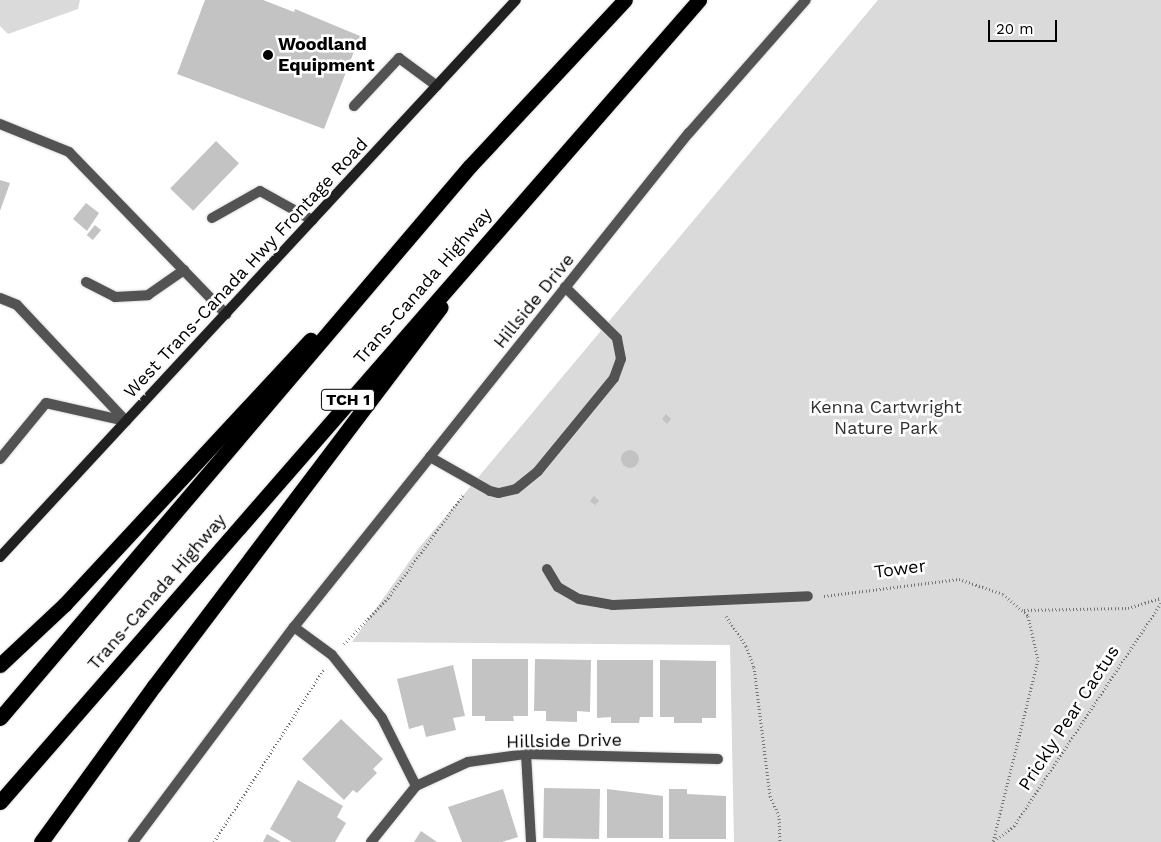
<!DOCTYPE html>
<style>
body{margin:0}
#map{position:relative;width:1161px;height:842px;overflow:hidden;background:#fff;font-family:"Work Sans",sans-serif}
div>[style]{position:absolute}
.green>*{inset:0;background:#dadada}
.building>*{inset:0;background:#c3c3c3;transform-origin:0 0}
.round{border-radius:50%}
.path>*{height:3px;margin-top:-1.5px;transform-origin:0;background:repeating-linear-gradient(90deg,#757575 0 1px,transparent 0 3.5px)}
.roads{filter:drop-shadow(0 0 1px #dbdbdb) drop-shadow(0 0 1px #dbdbdb)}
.lane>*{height:10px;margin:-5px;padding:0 5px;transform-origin:5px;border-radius:5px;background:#535353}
.street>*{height:10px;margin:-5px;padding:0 5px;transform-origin:5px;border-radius:5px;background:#535353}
.secondary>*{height:10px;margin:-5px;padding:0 5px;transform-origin:5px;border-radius:5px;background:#202020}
.highway>*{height:15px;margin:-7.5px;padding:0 7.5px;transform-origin:7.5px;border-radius:7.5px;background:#000}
.dots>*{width:14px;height:14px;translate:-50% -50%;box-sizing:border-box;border:2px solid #fff;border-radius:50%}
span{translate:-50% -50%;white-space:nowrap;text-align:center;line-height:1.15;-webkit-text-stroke:5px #fff;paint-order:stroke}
.shield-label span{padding:1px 4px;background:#fff;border:1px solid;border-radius:4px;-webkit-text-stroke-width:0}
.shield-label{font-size:16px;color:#000;font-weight:700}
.poi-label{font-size:18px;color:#000;font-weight:700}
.left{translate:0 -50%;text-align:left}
.street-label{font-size:18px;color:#000}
.park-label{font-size:18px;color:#313131}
.scale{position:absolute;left:988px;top:20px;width:69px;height:22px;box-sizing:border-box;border:2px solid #000;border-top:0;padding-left:6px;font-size:15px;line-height:18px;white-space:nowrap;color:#000;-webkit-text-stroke:4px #fff;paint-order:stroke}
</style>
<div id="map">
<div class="green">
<i style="clip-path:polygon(0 0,80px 0,78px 9px,8px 34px,0 26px)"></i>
<i style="clip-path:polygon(878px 0,1161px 0,1161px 842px,734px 842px,730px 645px,352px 642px,419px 548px)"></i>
</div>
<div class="building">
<i style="clip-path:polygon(205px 0,263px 0,294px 12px,295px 9px,360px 36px,324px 129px,177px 74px)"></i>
<i style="left:216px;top:141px;width:32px;height:66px;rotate:44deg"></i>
<i style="clip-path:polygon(0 180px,10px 183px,0 211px)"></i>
<i style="clip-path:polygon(86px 203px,99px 213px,87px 231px,73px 219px)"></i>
<i style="left:95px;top:225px;width:8px;height:13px;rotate:40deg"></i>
<i style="clip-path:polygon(666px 414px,671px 419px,667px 424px,662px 419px)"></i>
<i class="round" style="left:621px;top:450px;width:18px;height:18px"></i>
<i style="clip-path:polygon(594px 496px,599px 501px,595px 505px,590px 501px)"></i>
<i style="clip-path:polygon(472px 659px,528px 659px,528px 716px,513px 716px,514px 721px,485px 721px,485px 716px,472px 716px)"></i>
<i style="clip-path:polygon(535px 659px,591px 660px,590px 712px,577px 711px,577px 722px,546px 721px,546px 711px,534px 711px)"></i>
<i style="clip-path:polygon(597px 660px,653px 660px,653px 717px,640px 717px,639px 723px,611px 723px,611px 717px,597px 718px)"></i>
<i style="clip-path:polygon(660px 660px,716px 661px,716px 718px,702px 718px,702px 723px,674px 723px,674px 717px,660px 717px)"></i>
<i style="clip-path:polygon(453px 665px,465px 716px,453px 718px,456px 730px,426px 737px,423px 725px,409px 729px,397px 679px)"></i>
<i style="clip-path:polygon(341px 719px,383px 759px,373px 769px,377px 773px,357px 793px,353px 790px,344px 800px,302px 759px)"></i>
<i style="clip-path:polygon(298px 780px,343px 806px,337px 817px,346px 823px,335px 842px,292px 842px,270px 829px)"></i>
<i style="left:544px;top:788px;width:56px;height:50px;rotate:1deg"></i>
<i style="clip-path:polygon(503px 789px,518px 837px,502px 842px,462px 842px,448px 807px)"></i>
<i style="clip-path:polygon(607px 789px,663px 796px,663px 838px,607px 838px)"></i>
<i style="clip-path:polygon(669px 789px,687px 789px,687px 794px,726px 796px,726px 839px,669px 839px)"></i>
<i style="clip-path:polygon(421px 831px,437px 842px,414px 842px)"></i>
<i style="clip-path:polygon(267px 834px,281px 842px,263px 842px)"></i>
</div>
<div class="path">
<i style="left:824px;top:596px;width:136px;rotate:-7.2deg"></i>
<i style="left:959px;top:579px;width:46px;rotate:18.8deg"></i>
<i style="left:1003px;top:594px;width:33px;rotate:41deg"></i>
<i style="left:1028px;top:616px;width:45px;rotate:77.2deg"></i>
<i style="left:1038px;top:660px;width:187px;rotate:103.9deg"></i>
<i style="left:1024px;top:610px;width:104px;rotate:-1.1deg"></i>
<i style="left:1128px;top:608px;width:34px;rotate:-17deg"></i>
<i style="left:726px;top:616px;width:36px;rotate:56deg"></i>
<i style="left:746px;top:646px;width:22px;rotate:69deg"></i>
<i style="left:754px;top:667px;width:130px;rotate:82.9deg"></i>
<i style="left:770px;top:796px;width:21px;rotate:65deg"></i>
<i style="left:779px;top:815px;width:27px;rotate:88deg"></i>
<i style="left:344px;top:644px;width:64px;rotate:-46.3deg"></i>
<i style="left:388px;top:598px;width:127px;rotate:-53.9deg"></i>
<i style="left:994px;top:841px;width:25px;rotate:-37deg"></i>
<i style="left:1014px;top:826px;width:267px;rotate:-56.6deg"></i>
<i style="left:214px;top:842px;width:204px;rotate:-57.6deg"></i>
</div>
<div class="roads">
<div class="lane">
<i style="left:354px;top:106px;width:66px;rotate:-46.8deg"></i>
<i style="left:399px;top:58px;width:47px;rotate:36.4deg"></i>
<i style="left:0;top:124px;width:74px;rotate:22.1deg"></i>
<i style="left:69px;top:152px;width:226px;rotate:45.9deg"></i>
<i style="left:212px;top:218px;width:55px;rotate:-29.4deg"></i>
<i style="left:260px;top:191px;width:60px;rotate:29.1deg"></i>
<i style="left:86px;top:282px;width:33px;rotate:27deg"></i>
<i style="left:115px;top:297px;width:33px;rotate:-3deg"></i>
<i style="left:148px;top:295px;width:44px;rotate:-34.8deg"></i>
<i style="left:430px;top:457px;width:69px;rotate:29.5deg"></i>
<i style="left:490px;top:491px;width:9px;rotate:13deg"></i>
<i style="left:499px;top:493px;width:17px;rotate:-13deg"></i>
<i style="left:516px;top:489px;width:28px;rotate:-39deg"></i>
<i style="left:538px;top:471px;width:120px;rotate:-50.7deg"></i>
<i style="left:614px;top:378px;width:20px;rotate:-70deg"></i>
<i style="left:621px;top:359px;width:21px;rotate:-101deg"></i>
<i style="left:617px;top:338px;width:73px;rotate:-135.6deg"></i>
<i style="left:0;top:459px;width:72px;rotate:-50.6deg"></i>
<i style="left:46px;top:403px;width:82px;rotate:12.7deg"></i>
<i style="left:547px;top:569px;width:21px;rotate:59deg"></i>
<i style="left:558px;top:587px;width:24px;rotate:30deg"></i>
<i style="left:579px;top:599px;width:35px;rotate:10deg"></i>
<i style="left:613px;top:605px;width:195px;rotate:-2.6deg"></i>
<i style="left:526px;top:754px;width:88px;rotate:86.7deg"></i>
</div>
<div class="street">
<i style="left:0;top:298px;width:18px;rotate:22deg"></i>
<i style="left:17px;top:305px;width:159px;rotate:46.8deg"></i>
<i style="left:294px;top:627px;width:47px;rotate:36.4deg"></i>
<i style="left:332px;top:655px;width:80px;rotate:51.6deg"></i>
<i style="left:382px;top:718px;width:76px;rotate:63.4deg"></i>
<i style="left:133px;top:842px;width:269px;rotate:-53.2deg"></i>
<i style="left:294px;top:627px;width:218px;rotate:-51.3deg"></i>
<i style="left:430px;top:457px;width:415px;rotate:-51.4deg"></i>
<i style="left:689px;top:133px;width:177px;rotate:-48.7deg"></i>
<i style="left:371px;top:842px;width:72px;rotate:-51.2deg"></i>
<i style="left:416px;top:786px;width:57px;rotate:-24.8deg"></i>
<i style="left:468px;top:762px;width:59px;rotate:-7.9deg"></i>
<i style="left:526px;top:754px;width:192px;rotate:1.5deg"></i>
</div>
<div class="secondary">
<i style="left:0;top:557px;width:759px;rotate:-47.19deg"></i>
</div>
<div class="highway">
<i style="left:0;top:665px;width:88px;rotate:-43.2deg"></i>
<i style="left:64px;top:605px;width:362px;rotate:-47.1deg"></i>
<i style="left:0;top:718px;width:725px;rotate:-49.59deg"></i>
<i style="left:470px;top:166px;width:227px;rotate:-47deg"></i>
<i style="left:0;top:802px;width:1064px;rotate:-48.93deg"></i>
<i style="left:41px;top:842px;width:193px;rotate:-54.1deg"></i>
<i style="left:154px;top:686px;width:475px;rotate:-52.9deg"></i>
</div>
</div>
<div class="dots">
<i style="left:268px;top:55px;background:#000"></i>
</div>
<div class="shield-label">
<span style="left:348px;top:400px">TCH 1</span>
</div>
<div class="poi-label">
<span class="left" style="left:278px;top:55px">Woodland<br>Equipment</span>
</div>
<div class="street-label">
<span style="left:246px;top:268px;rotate:-47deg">West Trans-Canada Hwy Frontage Road</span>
<span style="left:423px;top:286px;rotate:-49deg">Trans-Canada Highway</span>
<span style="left:534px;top:301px;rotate:-51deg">Hillside Drive</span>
<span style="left:900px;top:569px;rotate:-7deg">Tower</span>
<span style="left:157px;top:592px;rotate:-49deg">Trans-Canada Highway</span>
<span style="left:1069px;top:718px;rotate:-57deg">Prickly Pear Cactus</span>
<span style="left:564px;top:741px;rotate:-1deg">Hillside Drive</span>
</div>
<div class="park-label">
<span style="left:886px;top:418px">Kenna Cartwright<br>Nature Park</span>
</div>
<div class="scale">20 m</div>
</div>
